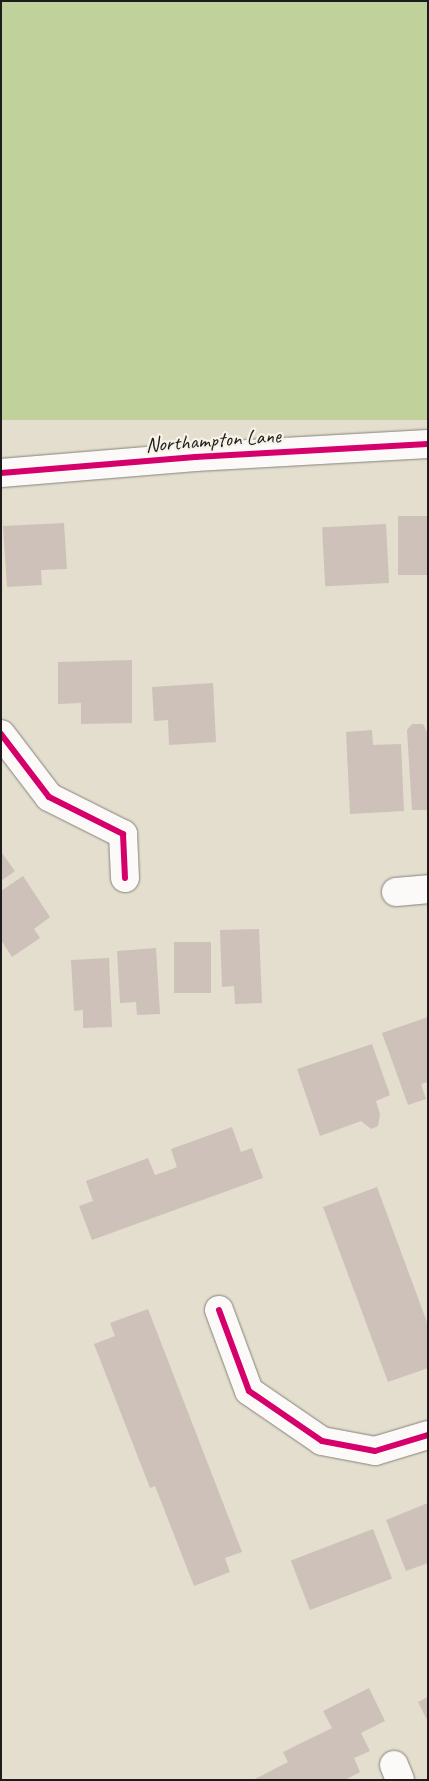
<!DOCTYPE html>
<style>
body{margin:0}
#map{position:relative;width:429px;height:1781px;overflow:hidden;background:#e4dece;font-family:Caveat,sans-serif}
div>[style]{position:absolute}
.green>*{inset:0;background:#c1d19b;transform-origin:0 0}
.building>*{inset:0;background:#cdc1b9;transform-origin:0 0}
.roads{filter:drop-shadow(0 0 1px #86837b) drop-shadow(0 0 1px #86837b)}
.street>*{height:28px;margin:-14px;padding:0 14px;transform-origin:14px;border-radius:14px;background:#fbfaf8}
.secondary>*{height:28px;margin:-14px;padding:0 14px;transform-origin:14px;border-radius:14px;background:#fbfaf8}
.cycleway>*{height:6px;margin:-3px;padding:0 3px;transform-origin:3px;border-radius:3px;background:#d6006c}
span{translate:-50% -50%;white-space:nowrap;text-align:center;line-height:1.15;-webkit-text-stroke:4.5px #f7f3e8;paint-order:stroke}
.street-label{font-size:21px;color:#1c1c1c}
.frame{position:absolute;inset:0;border:2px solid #1c1c1c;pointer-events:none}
</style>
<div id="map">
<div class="green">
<i style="left:1px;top:1px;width:427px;height:419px"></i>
</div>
<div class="building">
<i style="left:428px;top:516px;width:59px;height:30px;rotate:90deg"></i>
<i style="clip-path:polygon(64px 523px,67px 569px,41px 570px,42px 585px,7px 587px,3px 526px)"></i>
<i style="left:386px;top:524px;width:59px;height:64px;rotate:87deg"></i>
<i style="clip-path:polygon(132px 660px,132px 723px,81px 724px,81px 703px,58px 704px,58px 662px)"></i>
<i style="clip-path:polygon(213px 683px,216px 742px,169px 745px,168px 720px,154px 721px,152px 687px)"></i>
<i style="clip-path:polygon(412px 724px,423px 724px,428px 734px,428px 810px,412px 810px,407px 730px)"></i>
<i style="clip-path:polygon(372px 730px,373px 745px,401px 744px,404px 811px,350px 814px,346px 732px)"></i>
<i style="clip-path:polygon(1px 852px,15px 871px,1px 881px)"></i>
<i style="clip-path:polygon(23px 876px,50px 917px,34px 929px,40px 938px,12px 957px,1px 940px,1px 891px)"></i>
<i style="clip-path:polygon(259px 929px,262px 1003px,235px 1004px,234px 986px,222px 987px,220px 930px)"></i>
<i style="left:174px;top:942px;width:37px;height:51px"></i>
<i style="clip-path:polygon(156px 948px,160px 1014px,137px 1015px,136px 1002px,120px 1003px,117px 951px)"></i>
<i style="clip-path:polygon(109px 958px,112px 1027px,83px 1028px,83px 1010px,74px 1011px,71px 960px)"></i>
<i style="clip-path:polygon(428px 1017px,428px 1082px,421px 1084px,426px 1099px,408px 1105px,382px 1033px)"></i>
<i style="clip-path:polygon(372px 1044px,390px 1095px,376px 1101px,380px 1114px,378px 1126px,371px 1129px,361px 1121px,320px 1136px,297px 1069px)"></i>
<i style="clip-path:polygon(232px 1127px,241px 1152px,252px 1148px,263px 1178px,92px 1240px,79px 1206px,93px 1201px,86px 1181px,148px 1158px,155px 1175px,167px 1171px,177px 1167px,171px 1149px)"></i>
<i style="clip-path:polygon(377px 1187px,428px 1325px,428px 1368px,388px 1382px,323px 1207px)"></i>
<i style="clip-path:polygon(148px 1309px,242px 1552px,225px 1558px,230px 1572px,194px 1586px,155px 1486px,150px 1488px,94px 1344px,115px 1336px,110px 1323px)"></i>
<i style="clip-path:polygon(428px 1503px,428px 1563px,406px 1571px,386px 1520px)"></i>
<i style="left:373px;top:1529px;width:53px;height:88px;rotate:69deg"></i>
<i style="clip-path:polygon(369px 1688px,385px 1721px,361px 1733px,370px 1751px,354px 1758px,360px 1772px,345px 1780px,253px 1780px,288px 1762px,283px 1752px,332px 1728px,323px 1711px)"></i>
<i style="clip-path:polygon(428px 1697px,428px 1722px,418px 1702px)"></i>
</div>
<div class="roads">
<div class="street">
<i style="left:1px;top:734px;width:79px;rotate:52.7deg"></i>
<i style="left:49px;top:797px;width:83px;rotate:26.6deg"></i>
<i style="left:123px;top:834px;width:44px;rotate:87.4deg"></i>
<i style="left:396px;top:892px;width:32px;rotate:-5deg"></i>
<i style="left:219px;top:1310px;width:86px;rotate:69.7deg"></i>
<i style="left:249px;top:1391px;width:88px;rotate:34.4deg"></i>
<i style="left:322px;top:1441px;width:54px;rotate:10.7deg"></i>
<i style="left:375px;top:1451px;width:55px;rotate:-16.8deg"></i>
<i style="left:394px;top:1765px;width:16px;rotate:68deg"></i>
</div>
<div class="secondary">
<i style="left:1px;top:473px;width:195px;rotate:-4.7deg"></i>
<i style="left:195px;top:457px;width:233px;rotate:-3.2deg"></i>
</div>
</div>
<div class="cycleway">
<i style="left:1px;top:473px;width:195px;rotate:-4.7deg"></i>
<i style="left:195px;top:457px;width:233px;rotate:-3.2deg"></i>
<i style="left:1px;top:734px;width:79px;rotate:52.7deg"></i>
<i style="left:49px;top:797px;width:83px;rotate:26.6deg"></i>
<i style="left:123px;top:834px;width:44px;rotate:87.4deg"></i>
<i style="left:219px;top:1310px;width:86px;rotate:69.7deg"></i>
<i style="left:249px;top:1391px;width:88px;rotate:34.4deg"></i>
<i style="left:322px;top:1441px;width:54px;rotate:10.7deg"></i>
<i style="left:375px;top:1451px;width:55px;rotate:-16.8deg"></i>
</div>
<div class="street-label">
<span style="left:213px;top:440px;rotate:-4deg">Northampton Lane</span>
</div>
<div class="frame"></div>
</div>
